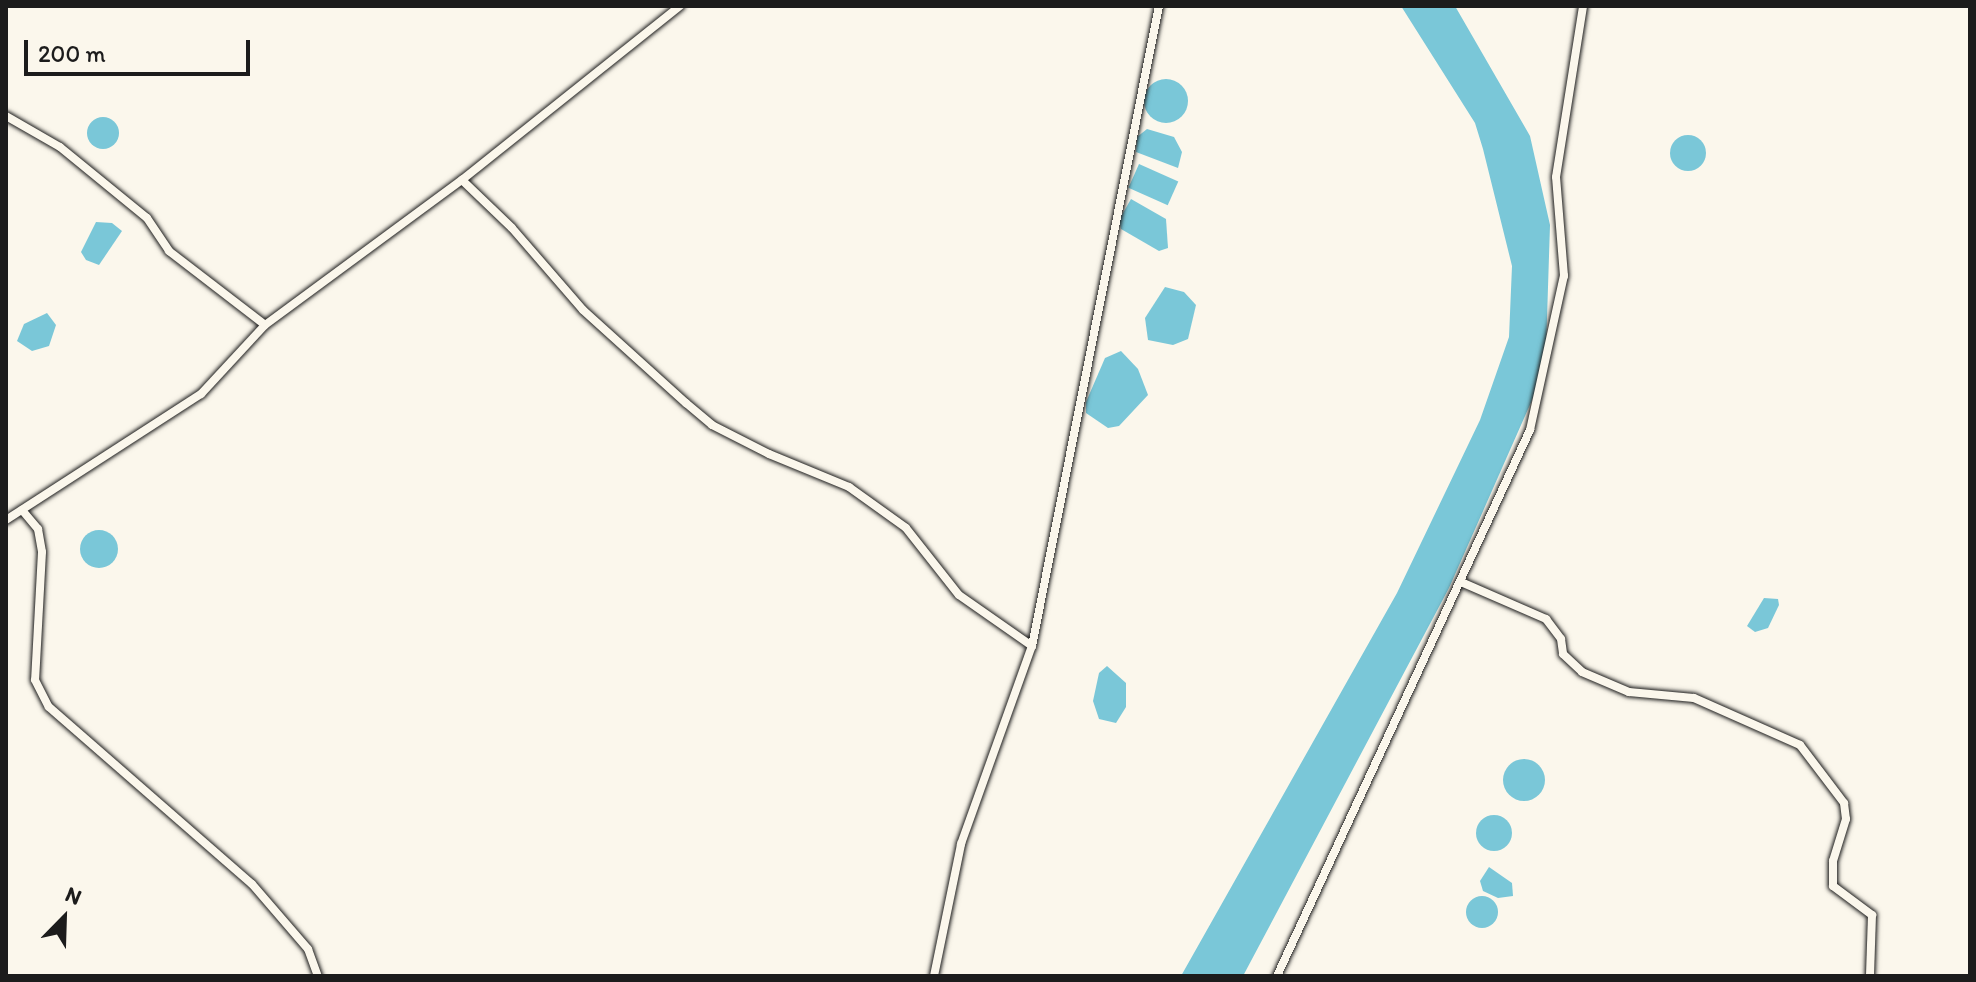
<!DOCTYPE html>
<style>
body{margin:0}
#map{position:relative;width:1976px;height:982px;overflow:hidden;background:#fbf7ec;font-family:Itim,sans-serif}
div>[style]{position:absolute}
.water>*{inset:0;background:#7ac7d8;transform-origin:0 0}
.round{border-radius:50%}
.roads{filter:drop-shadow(0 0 2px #1c1c1c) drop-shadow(0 0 2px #1c1c1c)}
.street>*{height:8px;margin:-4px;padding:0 4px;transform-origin:4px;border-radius:4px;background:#fbf7ec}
span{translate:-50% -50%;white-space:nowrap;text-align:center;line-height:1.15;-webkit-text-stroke:7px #fbf7ec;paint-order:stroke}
.frame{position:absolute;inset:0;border:8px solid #1c1c1c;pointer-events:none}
.north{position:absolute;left:24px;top:878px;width:80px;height:80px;-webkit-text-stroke:6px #fbf7ec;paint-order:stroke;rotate:23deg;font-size:22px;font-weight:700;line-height:32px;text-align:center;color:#1c1c1c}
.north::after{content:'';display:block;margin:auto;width:28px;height:36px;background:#1c1c1c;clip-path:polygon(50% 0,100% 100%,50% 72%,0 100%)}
.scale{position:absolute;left:24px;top:40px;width:226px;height:36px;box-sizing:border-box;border:4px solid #1c1c1c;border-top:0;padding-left:10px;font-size:24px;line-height:28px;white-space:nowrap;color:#1c1c1c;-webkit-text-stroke:6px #fbf7ec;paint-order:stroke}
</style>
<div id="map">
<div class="water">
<i style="clip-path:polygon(1401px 6px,1455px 6px,1530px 136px,1550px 225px,1546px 350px,1533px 398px,1449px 588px,1243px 976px,1181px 976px,1397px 593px,1480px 420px,1509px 337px,1512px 266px,1483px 149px,1475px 123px)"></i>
<i class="round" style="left:1144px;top:79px;width:44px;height:44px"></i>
<i class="round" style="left:87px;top:117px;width:32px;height:32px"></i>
<i style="clip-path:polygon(1147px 129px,1174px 137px,1182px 152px,1178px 168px,1136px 152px,1137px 137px)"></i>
<i class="round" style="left:1670px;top:135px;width:36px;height:36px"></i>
<i style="left:1139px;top:164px;width:43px;height:26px;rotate:24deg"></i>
<i style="clip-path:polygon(1131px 199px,1166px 219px,1168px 248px,1159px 251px,1121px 229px,1119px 220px)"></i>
<i style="clip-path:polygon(96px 222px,112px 223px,122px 231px,99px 265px,86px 260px,81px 252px)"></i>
<i style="clip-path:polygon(1165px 287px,1184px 292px,1196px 305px,1188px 339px,1173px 345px,1148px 340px,1145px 318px)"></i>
<i style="clip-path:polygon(47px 313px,56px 325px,49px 346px,32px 351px,17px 341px,24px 324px)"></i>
<i style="clip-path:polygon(1121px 351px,1138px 369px,1148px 395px,1119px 426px,1108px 428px,1086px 413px,1086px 402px,1105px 358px)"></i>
<i class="round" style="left:80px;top:530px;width:38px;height:38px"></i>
<i style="clip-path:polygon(1764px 598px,1778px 599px,1779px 605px,1768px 628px,1755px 632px,1747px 626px)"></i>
<i style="clip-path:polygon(1107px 666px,1126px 683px,1126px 707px,1116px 723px,1099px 719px,1093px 701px,1099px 673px)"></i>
<i class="round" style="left:1503px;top:759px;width:42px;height:42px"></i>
<i class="round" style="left:1476px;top:815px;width:36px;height:36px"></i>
<i style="clip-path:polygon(1489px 867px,1512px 883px,1513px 896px,1498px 898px,1483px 891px,1480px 881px)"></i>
<i class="round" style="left:1466px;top:896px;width:32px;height:32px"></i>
</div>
<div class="roads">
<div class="street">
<i style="left:6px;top:116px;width:62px;rotate:29.9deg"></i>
<i style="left:60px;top:147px;width:112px;rotate:39.2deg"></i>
<i style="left:147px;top:218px;width:40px;rotate:56deg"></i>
<i style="left:169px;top:251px;width:121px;rotate:37.6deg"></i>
<i style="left:462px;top:180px;width:69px;rotate:43.8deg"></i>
<i style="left:512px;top:228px;width:108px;rotate:49.1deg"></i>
<i style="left:583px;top:310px;width:139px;rotate:42.1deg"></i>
<i style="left:686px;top:403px;width:34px;rotate:40deg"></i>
<i style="left:712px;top:425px;width:64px;rotate:27deg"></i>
<i style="left:769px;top:454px;width:87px;rotate:22.4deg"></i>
<i style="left:849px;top:487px;width:70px;rotate:35.7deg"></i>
<i style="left:906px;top:528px;width:85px;rotate:51.7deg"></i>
<i style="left:959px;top:595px;width:89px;rotate:34.9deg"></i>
<i style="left:22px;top:510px;width:25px;rotate:50deg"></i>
<i style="left:38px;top:529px;width:23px;rotate:80deg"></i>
<i style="left:42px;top:552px;width:128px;rotate:93.1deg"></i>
<i style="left:35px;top:680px;width:30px;rotate:63deg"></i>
<i style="left:49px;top:707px;width:269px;rotate:41.1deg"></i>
<i style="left:252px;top:884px;width:86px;rotate:49.3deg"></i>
<i style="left:308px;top:949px;width:29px;rotate:70deg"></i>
<i style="left:6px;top:520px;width:232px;rotate:-32.9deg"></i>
<i style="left:201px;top:394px;width:94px;rotate:-47.2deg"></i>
<i style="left:265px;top:325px;width:245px;rotate:-36.4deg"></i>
<i style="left:462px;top:180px;width:279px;rotate:-38.6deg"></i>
<i style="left:1461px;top:582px;width:93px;rotate:23.5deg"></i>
<i style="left:1546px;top:619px;width:25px;rotate:53deg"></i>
<i style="left:1561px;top:639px;width:15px;rotate:82deg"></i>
<i style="left:1563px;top:654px;width:26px;rotate:43deg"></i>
<i style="left:1582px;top:672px;width:51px;rotate:23.1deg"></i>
<i style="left:1629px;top:692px;width:65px;rotate:5.3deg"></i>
<i style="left:1694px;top:698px;width:116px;rotate:23.9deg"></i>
<i style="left:1800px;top:745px;width:73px;rotate:52.8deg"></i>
<i style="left:1844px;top:803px;width:16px;rotate:83deg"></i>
<i style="left:1846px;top:819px;width:44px;rotate:107.2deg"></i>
<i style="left:1833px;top:861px;width:25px;rotate:90deg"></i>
<i style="left:1833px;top:886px;width:49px;rotate:36.6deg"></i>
<i style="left:1872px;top:915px;width:61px;rotate:91.9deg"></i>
<i style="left:934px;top:976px;width:135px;rotate:-78.4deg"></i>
<i style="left:961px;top:844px;width:210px;rotate:-70.3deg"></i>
<i style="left:1032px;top:646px;width:652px;rotate:-78.78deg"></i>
<i style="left:1277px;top:976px;width:602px;rotate:-65.14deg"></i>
<i style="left:1530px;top:430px;width:158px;rotate:-77.6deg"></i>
<i style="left:1564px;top:276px;width:99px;rotate:-94.6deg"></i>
<i style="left:1556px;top:177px;width:173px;rotate:-81deg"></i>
</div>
</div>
<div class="frame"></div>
<div class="north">N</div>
<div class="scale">200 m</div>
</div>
